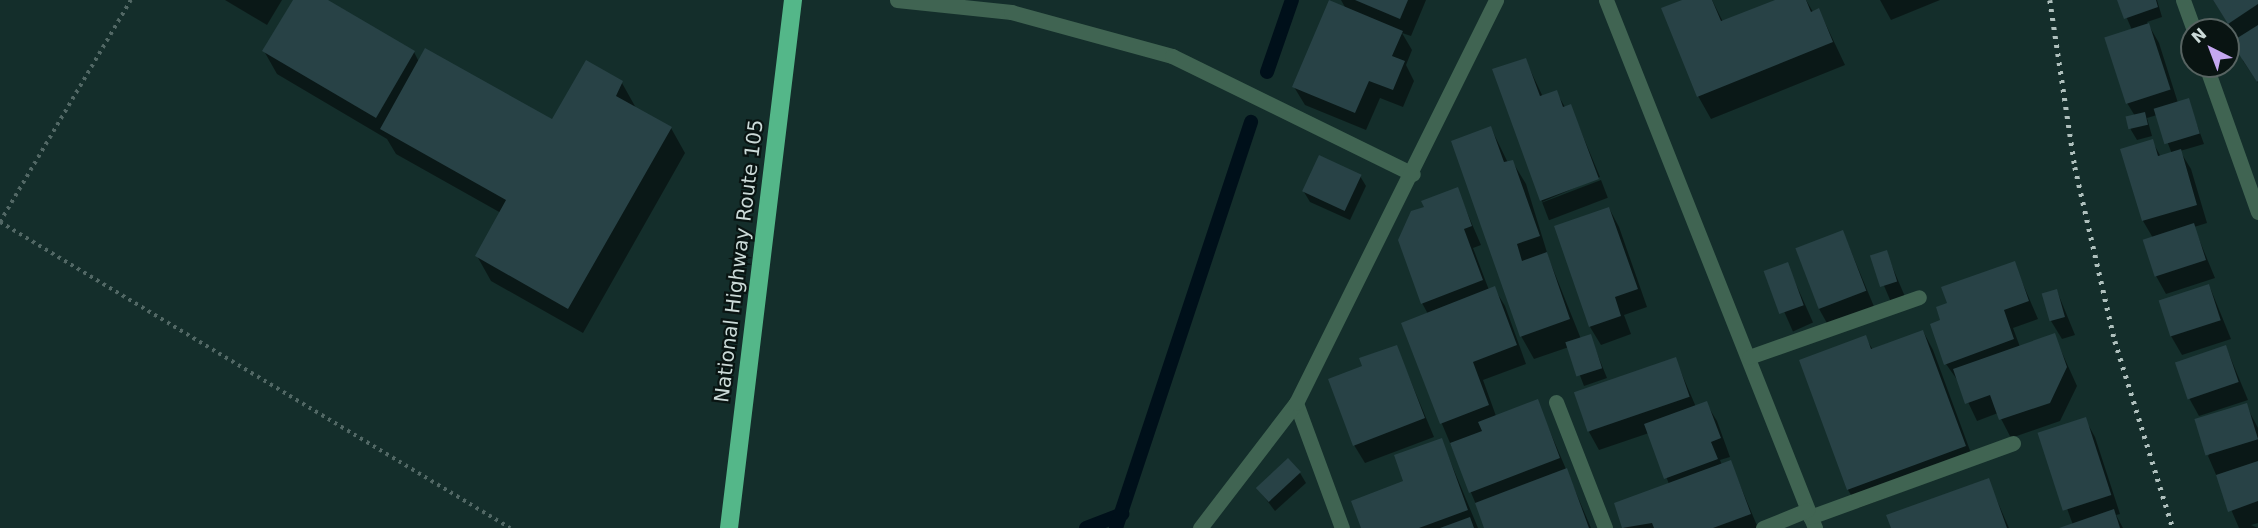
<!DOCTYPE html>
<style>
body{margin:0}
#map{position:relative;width:2258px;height:528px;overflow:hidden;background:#142e2b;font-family:"DejaVu Sans",sans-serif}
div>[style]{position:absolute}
.shadow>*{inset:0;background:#0007;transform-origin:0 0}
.stream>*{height:14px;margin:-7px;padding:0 7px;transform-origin:7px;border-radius:7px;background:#00101a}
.building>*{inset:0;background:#284246;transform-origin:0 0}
.path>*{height:4px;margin-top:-2px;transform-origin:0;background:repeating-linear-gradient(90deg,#526865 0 3px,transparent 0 7.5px)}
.minor>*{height:15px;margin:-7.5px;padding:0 7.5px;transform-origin:7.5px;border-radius:7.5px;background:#406452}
.highway>*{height:18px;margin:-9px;padding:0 9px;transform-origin:9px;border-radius:9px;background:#54b789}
.rail>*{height:4.5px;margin-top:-2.25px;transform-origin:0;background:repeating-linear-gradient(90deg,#afc0bd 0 3px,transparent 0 9px)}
span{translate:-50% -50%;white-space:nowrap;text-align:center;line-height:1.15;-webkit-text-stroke:4.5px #091412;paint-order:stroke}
.street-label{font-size:20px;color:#cbdad8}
.north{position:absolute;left:2180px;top:18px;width:60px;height:60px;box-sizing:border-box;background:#091412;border:2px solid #576361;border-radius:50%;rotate:318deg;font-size:16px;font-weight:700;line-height:24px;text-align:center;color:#cbdad8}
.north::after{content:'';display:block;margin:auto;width:21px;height:27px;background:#c5a7f1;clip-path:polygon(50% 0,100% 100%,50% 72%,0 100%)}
</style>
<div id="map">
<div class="shadow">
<i style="clip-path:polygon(225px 0,282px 0,267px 25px)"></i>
<i style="clip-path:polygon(295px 0,325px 0,414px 52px,419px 62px,552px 121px,622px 83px,636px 108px,671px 128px,685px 153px,583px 333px,491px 281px,477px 256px,501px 213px,396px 154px,387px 139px,277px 74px,264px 51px)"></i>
<i style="clip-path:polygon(1341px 0,1426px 0,1411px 36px,1402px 33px,1412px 50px,1406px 65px,1414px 81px,1403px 107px,1380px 98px,1366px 130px,1305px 105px,1294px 87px,1346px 9px)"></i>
<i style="clip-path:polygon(1686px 0,1712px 0,1723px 22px,1779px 0,1806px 0,1813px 12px,1819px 10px,1845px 65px,1711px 119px,1698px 96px)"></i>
<i style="clip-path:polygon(1880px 0,1940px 0,1891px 20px)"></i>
<i style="clip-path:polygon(2119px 0,2157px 0,2162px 17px,2147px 22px,2159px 43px,2178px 103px,2188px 100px,2204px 144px,2180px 151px,2191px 169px,2207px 223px,2194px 227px,2215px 278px,2166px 294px,2156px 276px,2153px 238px,2143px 221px,2122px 150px,2152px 141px,2161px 157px,2172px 154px,2157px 115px,2147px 118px,2152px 136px,2137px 140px,2131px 130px,2128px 118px,2135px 116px,2127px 103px,2132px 30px)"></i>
<i style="clip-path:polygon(2213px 0,2258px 0,2258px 83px,2243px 61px,2238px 39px)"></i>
<i style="clip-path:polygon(1525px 59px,1543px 97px,1556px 92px,1565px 107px,1570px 105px,1600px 177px,1542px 202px,1494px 70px)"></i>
<i style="clip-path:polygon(1491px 128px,1508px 163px,1512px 161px,1526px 184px,1549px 259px,1581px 339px,1590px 336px,1607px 378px,1584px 386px,1569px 347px,1534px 359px,1521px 336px)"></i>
<i style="clip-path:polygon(1360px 176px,1366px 186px,1350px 220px,1310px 202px,1304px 192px)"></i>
<i style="left:1601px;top:180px;width:19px;height:63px;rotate:69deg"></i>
<i style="clip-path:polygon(1457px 189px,1481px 245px,1473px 248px,1489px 290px,1494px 288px,1505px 306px,1526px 364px,1483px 380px,1496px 416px,1537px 401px,1591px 528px,1486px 528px,1442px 424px,1403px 323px,1428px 314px,1422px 303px,1426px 208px)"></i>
<i style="clip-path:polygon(1609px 208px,1619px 227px,1647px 307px,1624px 315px,1631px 334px,1601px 345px,1590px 327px,1556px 227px)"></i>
<i style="clip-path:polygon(1843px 232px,1875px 309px,1828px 325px,1818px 307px)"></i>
<i style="left:1886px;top:252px;width:52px;height:15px;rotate:67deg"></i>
<i style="clip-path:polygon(2014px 263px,2038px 319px,2013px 328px,2020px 347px,2054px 335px,2077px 386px,2060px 421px,2011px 438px,1998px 413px,1977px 421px,1958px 381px,1946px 364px,1942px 321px,1949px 304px)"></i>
<i style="left:1787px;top:264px;width:64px;height:22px;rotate:66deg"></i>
<i style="clip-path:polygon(2209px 285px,2231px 339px,2182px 355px,2171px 336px)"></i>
<i style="clip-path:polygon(2057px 291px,2075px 335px,2062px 339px,2051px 321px)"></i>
<i style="clip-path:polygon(1923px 331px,1933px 350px,1975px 464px,1859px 508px,1848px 490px,1865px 337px,1873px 350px)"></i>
<i style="clip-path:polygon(1396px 346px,1434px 437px,1365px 463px,1354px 445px,1364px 367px)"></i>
<i style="clip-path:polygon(2226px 347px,2248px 400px,2199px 416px,2189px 398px)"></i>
<i style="clip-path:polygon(1675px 358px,1696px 407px,1706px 403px,1717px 421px,1730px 457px,1720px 460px,1722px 465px,1730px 461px,1758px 528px,1624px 528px,1615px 504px,1669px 484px,1649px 433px,1599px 450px,1589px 432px)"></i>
<i style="clip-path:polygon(2246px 405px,2258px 428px,2258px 523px,2251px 525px,2258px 528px,2239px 528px,2208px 456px)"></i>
<i style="clip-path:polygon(2085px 419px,2095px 437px,2120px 514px,2116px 515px,2123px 528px,2063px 528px,2073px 525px,2040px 434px)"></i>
<i style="clip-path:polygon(1441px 439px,1478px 528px,1363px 528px,1405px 482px)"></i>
<i style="clip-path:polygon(1300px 473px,1306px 483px,1275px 511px,1258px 489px)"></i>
<i style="clip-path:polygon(1988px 480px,2009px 528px,1892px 528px)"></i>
</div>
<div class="stream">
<i style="left:1267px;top:72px;width:76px;rotate:-70.9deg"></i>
<i style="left:1086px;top:528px;width:39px;rotate:-21deg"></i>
<i style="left:1116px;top:528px;width:428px;rotate:-71.6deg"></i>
</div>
<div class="building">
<i style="clip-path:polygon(293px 0,328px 0,415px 51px,376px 118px,262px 51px)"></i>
<i style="clip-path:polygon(1329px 0,1403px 31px,1392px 56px,1405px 61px,1393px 90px,1369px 81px,1355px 113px,1292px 87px)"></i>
<i style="clip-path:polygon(1355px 0,1408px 0,1400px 19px)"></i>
<i style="clip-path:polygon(1682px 0,1712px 0,1721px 21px,1775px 0,1806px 0,1811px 12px,1819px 8px,1833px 42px,1697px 97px,1661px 8px)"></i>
<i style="clip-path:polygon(2117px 0,2156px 0,2158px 7px,2124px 19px)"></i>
<i style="clip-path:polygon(2213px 0,2258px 0,2258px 4px,2228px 24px)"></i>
<i style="left:2149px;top:23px;width:70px;height:47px;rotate:72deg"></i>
<i style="clip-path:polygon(2258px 25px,2258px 81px,2257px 82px,2231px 42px)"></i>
<i style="clip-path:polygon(425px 48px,552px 119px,586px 60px,623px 81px,616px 96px,672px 127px,568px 309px,475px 256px,506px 200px,380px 129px)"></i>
<i style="clip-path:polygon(1526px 58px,1540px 96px,1557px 90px,1563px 107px,1571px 104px,1599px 179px,1540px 201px,1492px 69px)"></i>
<i style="left:2189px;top:98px;width:37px;height:37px;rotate:73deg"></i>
<i style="left:2145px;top:112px;width:13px;height:20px;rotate:77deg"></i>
<i style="clip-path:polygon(1491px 126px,1504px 162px,1513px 160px,1540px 236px,1517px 244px,1522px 261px,1547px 252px,1570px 319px,1520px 337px,1451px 141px)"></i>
<i style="clip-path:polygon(2153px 139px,2158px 156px,2181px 149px,2197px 205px,2142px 221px,2120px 149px)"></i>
<i style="left:1319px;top:155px;width:47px;height:40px;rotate:25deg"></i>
<i style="clip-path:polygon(1458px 187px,1472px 226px,1464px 229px,1483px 280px,1421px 304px,1398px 240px,1411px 211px,1424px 207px,1421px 201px)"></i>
<i style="clip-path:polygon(1609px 207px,1638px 289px,1615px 297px,1621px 316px,1589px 327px,1554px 226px)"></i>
<i style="left:2194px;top:223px;width:39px;height:54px;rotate:72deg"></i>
<i style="left:1843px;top:230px;width:65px;height:51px;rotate:69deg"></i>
<i style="left:1887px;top:250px;width:33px;height:18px;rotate:72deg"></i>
<i style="clip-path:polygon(2015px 261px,2029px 301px,2004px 310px,2014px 339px,1944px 365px,1930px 324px,1940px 320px,1936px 307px,1947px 303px,1941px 287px)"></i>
<i style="left:1788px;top:262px;width:46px;height:26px;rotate:70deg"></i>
<i style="left:2209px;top:284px;width:38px;height:53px;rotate:72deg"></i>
<i style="clip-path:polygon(1495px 286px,1517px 345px,1473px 362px,1489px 405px,1440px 424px,1401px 323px)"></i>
<i style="left:2057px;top:289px;width:29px;height:16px;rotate:74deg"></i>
<i style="clip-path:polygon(1923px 330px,1966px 446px,1847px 490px,1799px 360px,1866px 335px,1871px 349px)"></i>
<i style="clip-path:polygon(2055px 333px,2067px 367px,2050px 403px,1999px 420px,1990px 395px,1965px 404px,1953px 369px)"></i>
<i style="left:1591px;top:334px;width:36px;height:27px;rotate:72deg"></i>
<i style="clip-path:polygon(1397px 345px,1425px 418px,1353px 446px,1328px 379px,1362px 366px,1359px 358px)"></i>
<i style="left:2226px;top:345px;width:39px;height:54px;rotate:71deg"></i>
<i style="left:1676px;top:357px;width:42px;height:108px;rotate:71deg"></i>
<i style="clip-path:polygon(1538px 399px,1560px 458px,1469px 493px,1450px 443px,1482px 431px,1478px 422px)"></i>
<i style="clip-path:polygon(1707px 401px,1721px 438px,1711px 442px,1718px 459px,1664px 479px,1644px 424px)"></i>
<i style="left:2247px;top:403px;width:38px;height:55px;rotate:73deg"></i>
<i style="left:2086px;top:417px;width:82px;height:51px;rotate:72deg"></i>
<i style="clip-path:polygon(1442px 438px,1468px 510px,1419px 528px,1361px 528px,1351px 501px,1403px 481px,1394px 455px)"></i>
<i style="left:1288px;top:458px;width:19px;height:44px;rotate:47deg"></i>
<i style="clip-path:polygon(1731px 460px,1751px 514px,1713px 528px,1654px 528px,1652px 523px,1622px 528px,1614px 503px)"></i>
<i style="clip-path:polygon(2258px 461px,2258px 501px,2228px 512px,2216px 475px)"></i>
<i style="clip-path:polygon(1567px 468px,1589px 528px,1484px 528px,1475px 503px)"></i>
<i style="clip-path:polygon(1989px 478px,2007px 528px,1891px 528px,1886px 515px)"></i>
<i style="clip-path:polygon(2114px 509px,2120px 528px,2059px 528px)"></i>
<i style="clip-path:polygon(1470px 517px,1474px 528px,1440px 528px)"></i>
</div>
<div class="path">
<i style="left:0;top:222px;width:595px;rotate:30.96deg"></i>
<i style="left:0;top:222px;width:258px;rotate:-59.5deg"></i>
</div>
<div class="minor">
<i style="left:897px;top:0;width:115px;rotate:6deg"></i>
<i style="left:1011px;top:12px;width:167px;rotate:15.3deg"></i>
<i style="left:1172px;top:56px;width:268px;rotate:26.1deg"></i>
<i style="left:1606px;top:0;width:568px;rotate:68.4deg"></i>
<i style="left:2183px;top:0;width:32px;rotate:70deg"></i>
<i style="left:2206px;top:66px;width:155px;rotate:70.4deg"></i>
<i style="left:1749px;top:357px;width:180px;rotate:-19.4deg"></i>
<i style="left:1556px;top:402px;width:135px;rotate:68.7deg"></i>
<i style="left:1296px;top:403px;width:133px;rotate:69.8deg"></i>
<i style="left:1810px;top:517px;width:216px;rotate:-20deg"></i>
<i style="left:1200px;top:528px;width:158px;rotate:-52.5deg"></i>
<i style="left:1296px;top:403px;width:450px;rotate:-63.6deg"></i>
<i style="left:1763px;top:528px;width:48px;rotate:-22.2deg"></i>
</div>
<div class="highway">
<i style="left:729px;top:528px;width:532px;rotate:-83.09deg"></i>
</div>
<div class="rail">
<i style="left:2050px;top:0;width:169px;rotate:81.5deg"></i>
<i style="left:2075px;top:167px;width:179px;rotate:77.1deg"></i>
<i style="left:2115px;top:341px;width:196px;rotate:72.8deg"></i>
</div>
<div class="street-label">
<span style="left:739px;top:261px;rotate:-83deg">National Highway Route 105</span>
</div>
<div class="north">N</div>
</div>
